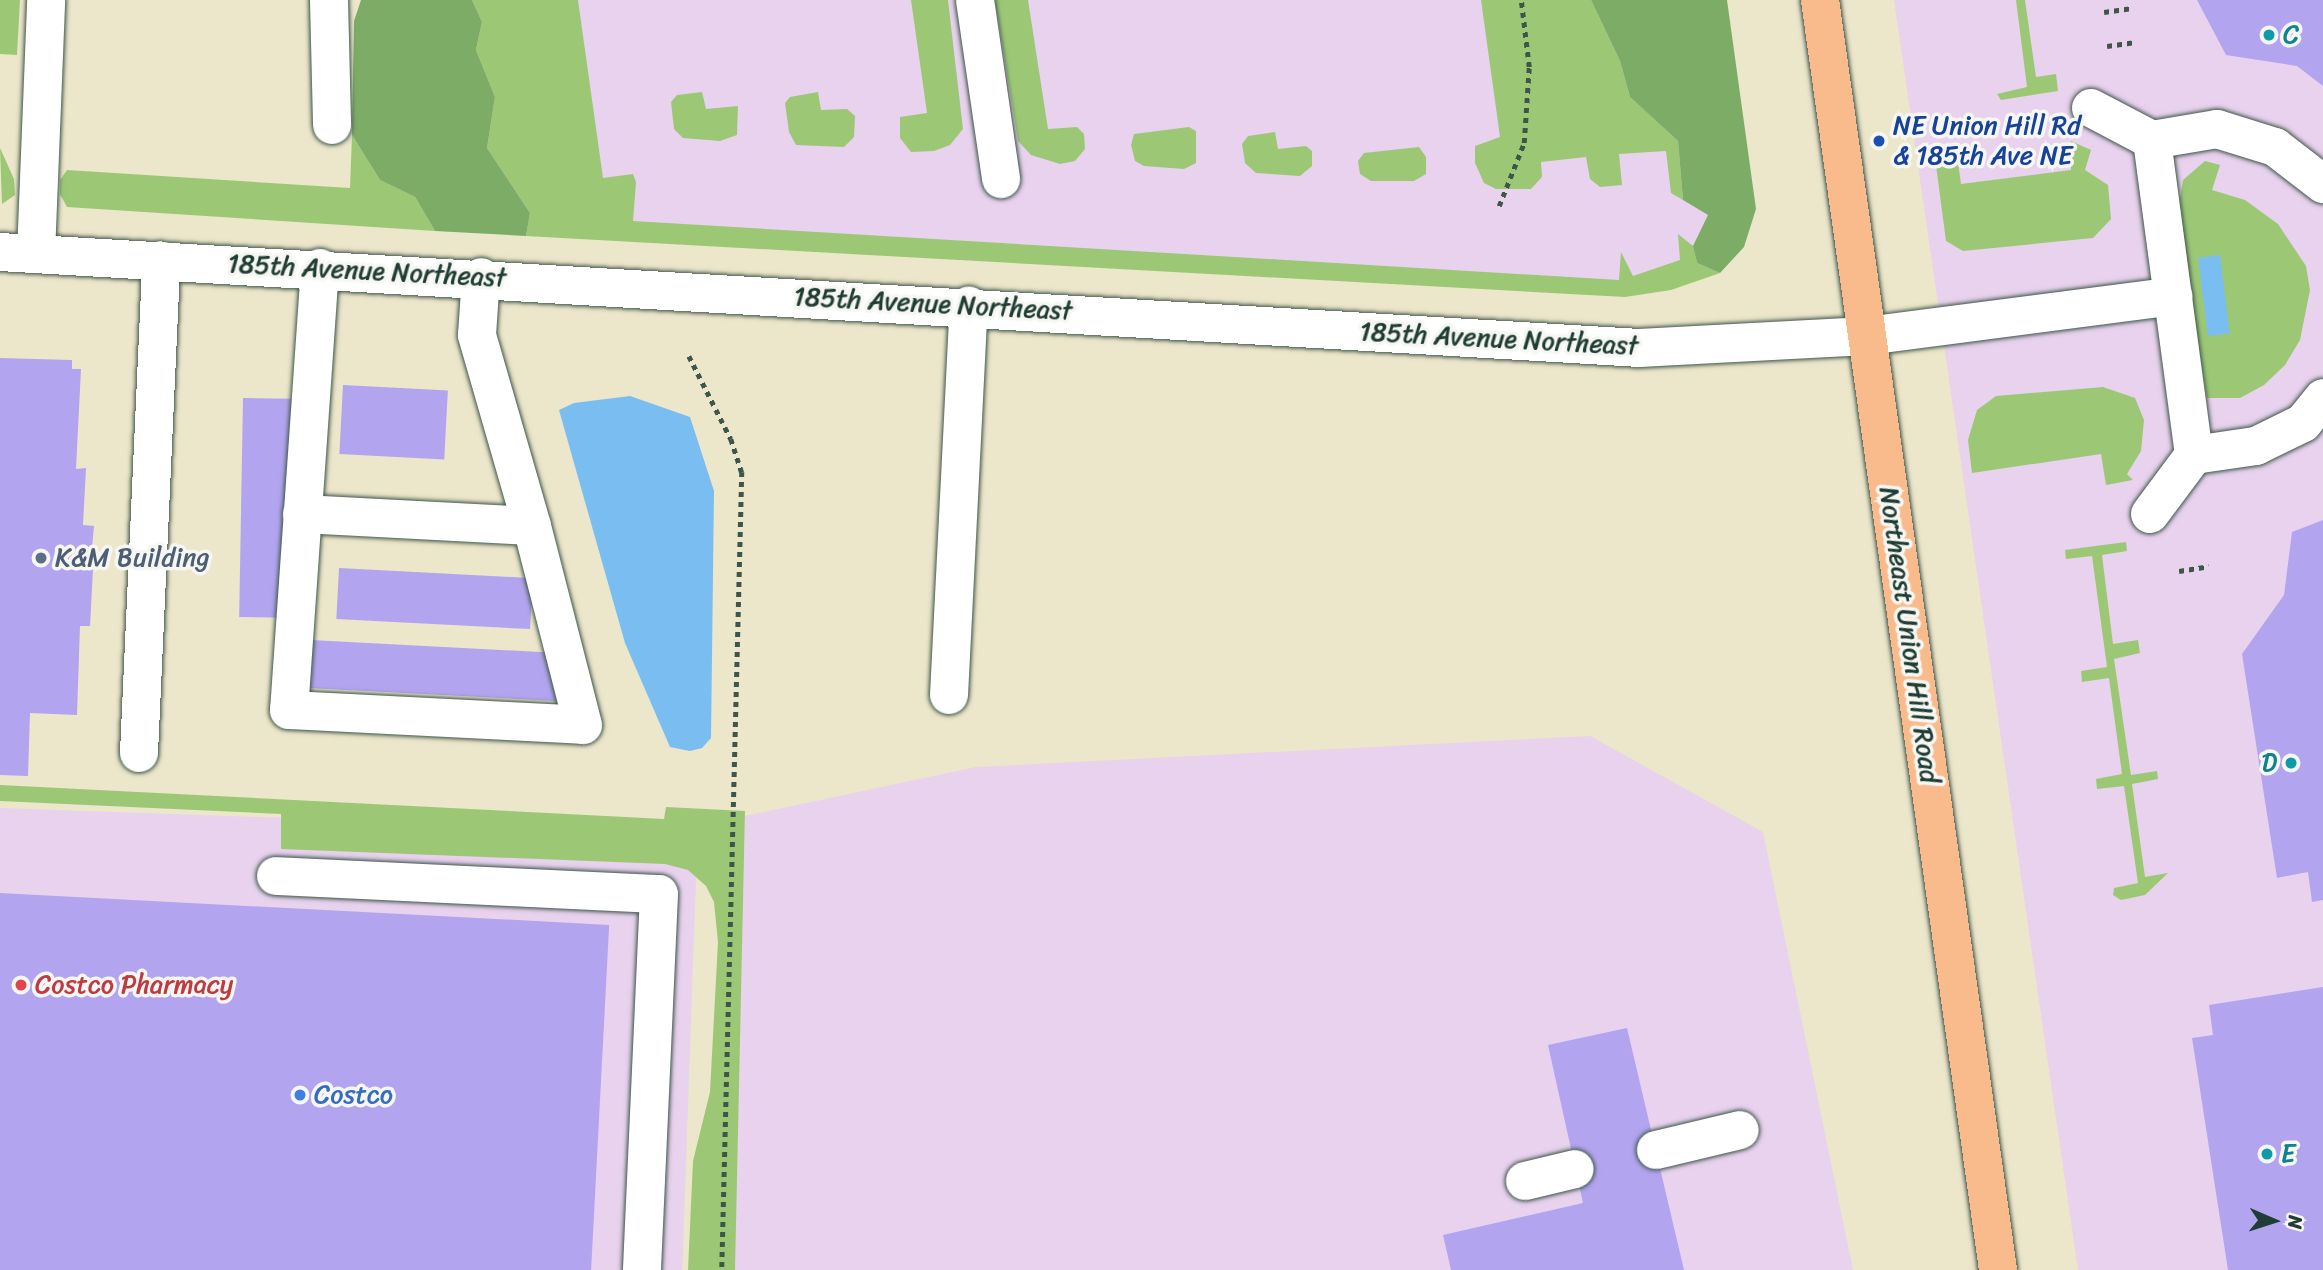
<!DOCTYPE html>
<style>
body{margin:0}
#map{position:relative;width:2323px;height:1270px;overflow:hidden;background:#ece6ca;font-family:Sriracha,sans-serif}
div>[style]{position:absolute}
.built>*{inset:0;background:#e8d2ee;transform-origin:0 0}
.green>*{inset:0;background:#9cc876}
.forest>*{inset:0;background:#7dac67}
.water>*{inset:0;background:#7abdf0;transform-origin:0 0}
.building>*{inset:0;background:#b3a4f0;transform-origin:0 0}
.path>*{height:4.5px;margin-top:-2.25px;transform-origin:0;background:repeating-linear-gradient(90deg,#3e564a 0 5px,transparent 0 10px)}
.roads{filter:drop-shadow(0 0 2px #3e564a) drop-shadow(0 0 2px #3e564a)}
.minor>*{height:38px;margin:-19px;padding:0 19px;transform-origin:19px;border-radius:19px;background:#fff}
.major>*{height:38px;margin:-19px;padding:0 19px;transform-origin:19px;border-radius:19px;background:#fabb8c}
.dots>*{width:19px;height:19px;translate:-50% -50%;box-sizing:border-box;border:4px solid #f6f6f2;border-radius:50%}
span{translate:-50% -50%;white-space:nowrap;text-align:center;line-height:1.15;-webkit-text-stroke:7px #f6f6f2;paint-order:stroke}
.culture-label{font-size:26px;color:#0d838f}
.left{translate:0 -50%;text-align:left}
.right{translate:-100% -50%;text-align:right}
.transit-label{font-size:26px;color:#164399}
.street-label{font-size:26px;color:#1f3d34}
.service-label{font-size:26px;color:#4e5e75}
.health-label{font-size:26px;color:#be3a42}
.shop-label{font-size:26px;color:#366cbe}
.north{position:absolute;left:2239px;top:1186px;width:70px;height:70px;-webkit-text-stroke:5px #f6f6f2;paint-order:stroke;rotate:93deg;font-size:19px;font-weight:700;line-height:28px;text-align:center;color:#1f3d34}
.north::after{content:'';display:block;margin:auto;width:24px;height:32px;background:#1f3d34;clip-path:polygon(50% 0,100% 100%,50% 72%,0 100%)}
</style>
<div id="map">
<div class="built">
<i style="clip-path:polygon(414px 0,1718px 0,1714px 267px,1637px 287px,494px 230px)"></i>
<i style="clip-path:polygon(1894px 0,2323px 0,2323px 1270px,2078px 1270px)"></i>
<i style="clip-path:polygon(1590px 736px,1763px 832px,1853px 1270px,734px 1270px,745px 816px,976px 767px)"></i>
<i style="left:0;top:808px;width:698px;height:462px;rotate:2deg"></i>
</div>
<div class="green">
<i style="clip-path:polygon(0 0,20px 0,17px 55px,0 54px)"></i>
<i style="clip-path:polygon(472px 0,578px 0,603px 178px,633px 174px,636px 182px,633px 221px,1619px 280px,1621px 252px,1633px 276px,1680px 260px,1678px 234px,1693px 246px,1697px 263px,1720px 273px,1671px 290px,1625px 297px,526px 236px,530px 213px,487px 148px,495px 97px,476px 50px,482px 22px)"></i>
<i style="clip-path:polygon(911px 0,948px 0,963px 129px,950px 145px,934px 151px,911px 152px,900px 138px,900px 117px,927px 113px)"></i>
<i style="clip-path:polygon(995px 0,1028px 0,1048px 129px,1077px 127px,1084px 134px,1085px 149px,1075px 161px,1060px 164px,1031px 155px,1018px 141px)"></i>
<i style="clip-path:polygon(1481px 0,1591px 0,1620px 61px,1630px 97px,1678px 141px,1683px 200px,1671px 193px,1666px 151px,1619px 154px,1622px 185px,1600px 187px,1590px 179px,1586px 157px,1541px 162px,1542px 177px,1531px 189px,1496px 189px,1484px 183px,1475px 163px,1475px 146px,1500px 137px)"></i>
<i style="clip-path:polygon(2016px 0,2025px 0,2036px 77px,2056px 74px,2058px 91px,2001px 100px,1997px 94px,2027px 87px)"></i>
<i style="clip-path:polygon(702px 92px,706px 109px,738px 106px,737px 135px,720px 141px,683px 138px,674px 129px,671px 102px,677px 95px)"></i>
<i style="clip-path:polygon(818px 92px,821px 110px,847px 109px,855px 116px,854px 137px,844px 147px,796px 145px,789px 132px,785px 103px,790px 97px)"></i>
<i style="clip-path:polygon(1189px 127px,1196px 131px,1196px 163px,1184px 169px,1144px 166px,1135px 161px,1131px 145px,1134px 134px)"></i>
<i style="clip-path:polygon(1275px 132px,1278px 149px,1306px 146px,1312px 151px,1312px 166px,1300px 176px,1256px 173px,1245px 163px,1242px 144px,1248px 136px)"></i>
<i style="clip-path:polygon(352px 135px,380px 180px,415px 197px,435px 231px,67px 207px,60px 194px,60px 180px,67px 170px,350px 188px)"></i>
<i style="clip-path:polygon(2071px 141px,2091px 150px,2085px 170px,2108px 185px,2111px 219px,2093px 238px,1963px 251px,1946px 241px,1935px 158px,1957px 155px,1961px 184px,2071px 170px)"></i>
<i style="clip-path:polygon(1419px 147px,1426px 157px,1426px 174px,1414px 181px,1371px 181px,1360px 174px,1358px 161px,1364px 153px)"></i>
<i style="clip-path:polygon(0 148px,14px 179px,15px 195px,2px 204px)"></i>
<i style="clip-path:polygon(2205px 161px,2220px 165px,2212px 190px,2245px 200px,2278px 224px,2306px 266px,2310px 290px,2300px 340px,2285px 365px,2264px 385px,2240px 398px,2207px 398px,2201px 362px,2179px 204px,2183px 180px)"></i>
<i style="clip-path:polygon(2103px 387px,2135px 398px,2144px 420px,2141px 451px,2127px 474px,2133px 480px,2106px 485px,2101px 454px,1972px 473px,1968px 440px,1977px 410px,1996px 396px)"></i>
<i style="clip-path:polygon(2126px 542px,2127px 551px,2102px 555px,2113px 644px,2138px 640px,2140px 653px,2114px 659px,2131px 775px,2157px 771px,2158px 779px,2132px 784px,2145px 877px,2168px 873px,2145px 895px,2121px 900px,2113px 895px,2114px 888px,2138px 883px,2124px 786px,2097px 789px,2096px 779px,2122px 774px,2109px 678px,2082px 682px,2081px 671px,2107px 667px,2092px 556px,2066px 559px,2065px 550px)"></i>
<i style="clip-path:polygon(0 785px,664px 819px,666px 807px,745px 811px,735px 1270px,688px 1270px,693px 1161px,710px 1092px,718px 942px,714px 902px,706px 886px,688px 870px,665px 864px,281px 849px,281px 814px,0 801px)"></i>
</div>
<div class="forest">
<i style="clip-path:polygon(361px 0,472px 0,482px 22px,476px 50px,495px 97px,487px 148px,530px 213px,526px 236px,435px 231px,415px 197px,380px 180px,352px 135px,354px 21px)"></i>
<i style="clip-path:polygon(1591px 0,1727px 0,1756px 209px,1744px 247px,1720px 273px,1697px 263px,1693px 246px,1708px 215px,1683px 200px,1678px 141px,1630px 97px,1620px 61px)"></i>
</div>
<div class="water">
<i style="left:2220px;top:255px;width:79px;height:22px;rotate:83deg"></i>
<i style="clip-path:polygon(630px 396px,690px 417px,714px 491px,711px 738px,702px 748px,690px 751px,670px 747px,625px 643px,559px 410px,574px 403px)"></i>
</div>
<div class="building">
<i style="clip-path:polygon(2197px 0,2323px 0,2323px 86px,2297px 66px,2226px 55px)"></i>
<i style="clip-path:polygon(0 358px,72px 360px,72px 369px,81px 369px,76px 469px,86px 468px,83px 525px,94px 526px,92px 548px,84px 547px,82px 569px,93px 569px,90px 626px,80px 626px,77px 715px,30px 713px,28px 776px,0 775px)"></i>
<i style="left:343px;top:385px;width:105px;height:69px;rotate:3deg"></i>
<i style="left:243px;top:398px;width:50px;height:219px;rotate:1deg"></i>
<i style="clip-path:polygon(2323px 520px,2323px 900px,2312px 902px,2308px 872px,2277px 878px,2242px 654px,2284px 595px,2292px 532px)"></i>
<i style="left:339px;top:568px;width:194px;height:51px;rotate:3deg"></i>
<i style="left:311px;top:640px;width:248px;height:48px;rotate:3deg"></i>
<i style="left:0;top:893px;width:610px;height:377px;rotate:3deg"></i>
<i style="clip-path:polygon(2323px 987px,2323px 1270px,2228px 1270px,2192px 1038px,2213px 1035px,2209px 1005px)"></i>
<i style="clip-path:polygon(1627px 1028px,1684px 1270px,1451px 1270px,1443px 1235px,1583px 1203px,1548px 1045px)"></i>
</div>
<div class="path">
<i style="left:2104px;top:12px;width:27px;rotate:-8deg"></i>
<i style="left:2107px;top:46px;width:29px;rotate:-8deg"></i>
<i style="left:1499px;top:206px;width:68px;rotate:-68.4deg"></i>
<i style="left:1524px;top:143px;width:76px;rotate:-86.2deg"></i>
<i style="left:1529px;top:67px;width:67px;rotate:-96.8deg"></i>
<i style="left:689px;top:356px;width:93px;rotate:63.2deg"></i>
<i style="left:731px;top:439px;width:35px;rotate:72deg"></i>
<i style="left:742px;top:472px;width:798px;rotate:91.44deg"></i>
<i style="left:2179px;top:571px;width:30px;rotate:-9deg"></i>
</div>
<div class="roads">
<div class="minor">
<i style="left:329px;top:0;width:125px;rotate:88.6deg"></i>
<i style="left:975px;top:0;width:181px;rotate:81.7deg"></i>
<i style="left:2091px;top:108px;width:69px;rotate:27.7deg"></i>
<i style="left:2152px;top:140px;width:66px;rotate:-9.6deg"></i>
<i style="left:2217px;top:129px;width:61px;rotate:17.2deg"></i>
<i style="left:2275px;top:147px;width:61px;rotate:37.6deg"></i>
<i style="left:0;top:252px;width:1642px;rotate:3.35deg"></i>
<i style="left:1639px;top:348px;width:228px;rotate:-3deg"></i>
<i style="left:1867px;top:336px;width:309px;rotate:-7.4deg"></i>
<i style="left:36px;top:254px;width:254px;rotate:-87.7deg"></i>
<i style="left:320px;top:268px;width:443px;rotate:94deg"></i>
<i style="left:289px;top:710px;width:294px;rotate:2.9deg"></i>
<i style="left:583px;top:725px;width:205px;rotate:-104.4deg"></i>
<i style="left:2194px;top:455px;width:63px;rotate:-8.3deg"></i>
<i style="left:2256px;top:446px;width:52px;rotate:-26.1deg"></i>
<i style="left:2303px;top:423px;width:32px;rotate:-51deg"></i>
<i style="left:302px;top:514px;width:230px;rotate:3deg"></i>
<i style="left:532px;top:526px;width:199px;rotate:-106.1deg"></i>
<i style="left:477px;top:335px;width:58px;rotate:-86.1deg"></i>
<i style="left:2150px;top:514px;width:74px;rotate:-53.3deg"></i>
<i style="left:2194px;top:455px;width:318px;rotate:-97.6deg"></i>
<i style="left:949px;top:695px;width:390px;rotate:-87.1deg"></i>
<i style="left:139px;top:753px;width:493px;rotate:-87.4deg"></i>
<i style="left:276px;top:876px;width:383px;rotate:2.7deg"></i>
<i style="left:659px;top:894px;width:376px;rotate:92.6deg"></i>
<i style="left:1656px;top:1150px;width:86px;rotate:-13.4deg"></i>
<i style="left:1525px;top:1181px;width:51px;rotate:-13.5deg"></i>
</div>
<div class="major">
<i style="left:1820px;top:0;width:1282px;rotate:82.02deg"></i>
</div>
</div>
<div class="dots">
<i style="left:2269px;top:35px;background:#0f9aa8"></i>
<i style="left:1879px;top:141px;background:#1a4fb4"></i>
<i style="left:41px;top:558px;background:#5c6f8a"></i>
<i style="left:2291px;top:763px;background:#0f9aa8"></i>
<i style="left:21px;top:985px;background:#e0444e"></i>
<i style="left:300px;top:1095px;background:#3f7fe0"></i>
<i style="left:2267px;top:1154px;background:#0f9aa8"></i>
</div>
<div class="culture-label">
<span class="left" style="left:2283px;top:35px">C</span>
<span class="right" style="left:2277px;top:763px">D</span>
<span class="left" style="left:2281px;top:1154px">E</span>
</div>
<div class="transit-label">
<span class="left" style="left:1893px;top:141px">NE Union Hill Rd<br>&amp; 185th Ave NE</span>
</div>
<div class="street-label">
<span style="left:367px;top:271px;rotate:3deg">185th Avenue Northeast</span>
<span style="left:933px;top:304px;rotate:3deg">185th Avenue Northeast</span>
<span style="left:1499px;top:339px;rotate:3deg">185th Avenue Northeast</span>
<span style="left:1909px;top:635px;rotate:82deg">Northeast Union Hill Road</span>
</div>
<div class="service-label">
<span class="left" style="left:55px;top:558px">K&amp;M Building</span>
</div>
<div class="health-label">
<span class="left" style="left:35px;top:985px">Costco Pharmacy</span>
</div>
<div class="shop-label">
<span class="left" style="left:314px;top:1095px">Costco</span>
</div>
<div class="north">N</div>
</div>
